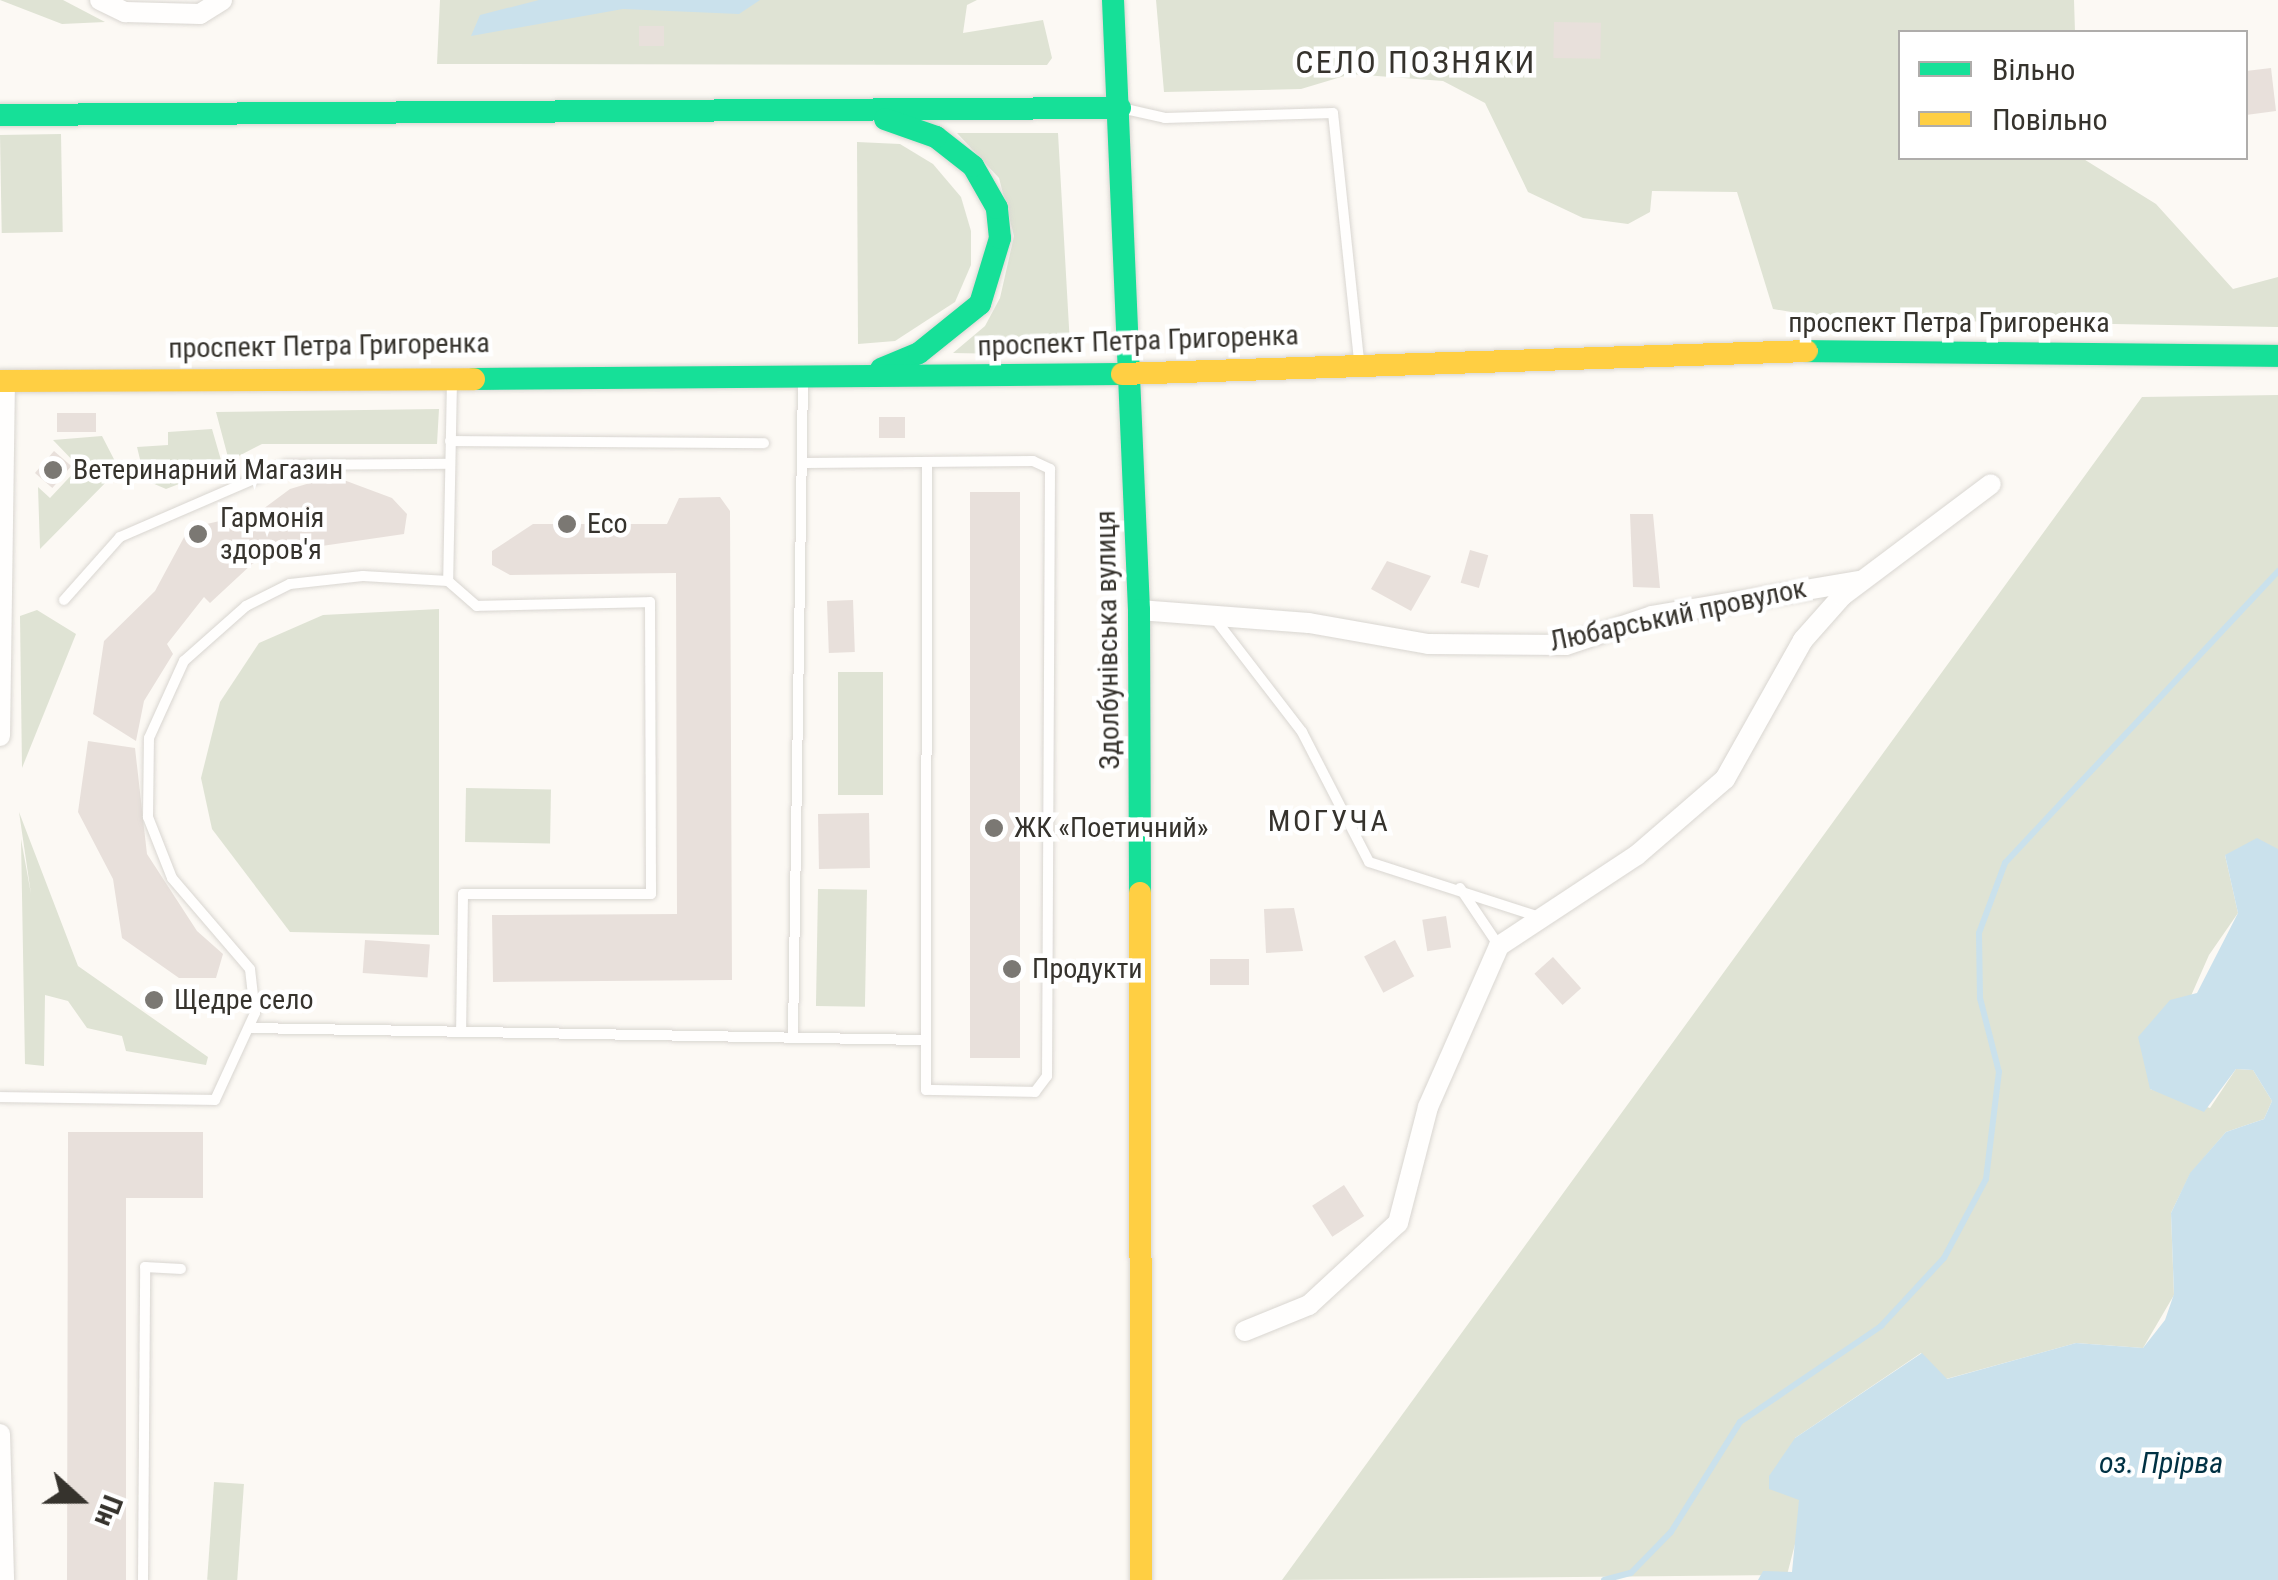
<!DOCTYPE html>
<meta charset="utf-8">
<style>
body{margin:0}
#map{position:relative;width:2278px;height:1580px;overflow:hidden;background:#fcf9f4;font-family:"Roboto Condensed",sans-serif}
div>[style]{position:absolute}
.green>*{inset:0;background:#dfe3d4;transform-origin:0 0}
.water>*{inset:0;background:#cae1ec}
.stream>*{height:6px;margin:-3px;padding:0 3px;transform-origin:3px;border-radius:3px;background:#cae1ec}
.building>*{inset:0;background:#e8e0db;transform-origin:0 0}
.roads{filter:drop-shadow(0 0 2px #d9d6d1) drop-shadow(0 0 2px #d9d6d1)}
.lane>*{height:10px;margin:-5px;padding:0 5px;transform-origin:5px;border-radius:5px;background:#fffefd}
.street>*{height:20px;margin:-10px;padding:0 10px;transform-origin:10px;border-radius:10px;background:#fffefd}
.fast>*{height:22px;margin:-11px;padding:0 11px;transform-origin:11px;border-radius:11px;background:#16e098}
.slow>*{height:22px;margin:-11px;padding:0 11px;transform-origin:11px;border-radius:11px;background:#ffcf43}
.dots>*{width:28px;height:28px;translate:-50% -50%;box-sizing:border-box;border:5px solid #fff;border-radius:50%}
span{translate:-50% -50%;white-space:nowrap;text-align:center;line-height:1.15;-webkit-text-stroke:9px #fff;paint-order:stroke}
.street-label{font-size:28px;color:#36332d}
.poi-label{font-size:28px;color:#36332d}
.left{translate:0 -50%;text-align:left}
.neighbourhood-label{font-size:30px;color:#36332d;letter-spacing:2.5px}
.water-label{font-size:30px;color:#003143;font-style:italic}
.quarter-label{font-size:32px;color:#36332d;letter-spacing:2.5px}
.legend{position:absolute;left:1898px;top:30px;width:350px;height:130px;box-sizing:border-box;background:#fff;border:2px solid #afadab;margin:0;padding:12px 18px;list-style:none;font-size:30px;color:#36332d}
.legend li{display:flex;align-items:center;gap:20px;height:50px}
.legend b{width:50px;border:2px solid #afadab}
.north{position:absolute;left:30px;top:1450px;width:100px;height:100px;-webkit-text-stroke:8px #fff;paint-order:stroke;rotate:111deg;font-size:28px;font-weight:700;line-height:40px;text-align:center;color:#36332d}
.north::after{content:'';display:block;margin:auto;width:35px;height:45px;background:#36332d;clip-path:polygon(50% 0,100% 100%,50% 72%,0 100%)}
</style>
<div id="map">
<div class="green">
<i style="clip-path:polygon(0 0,63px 0,105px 22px,62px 24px)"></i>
<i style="clip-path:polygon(440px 0,977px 0,967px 5px,963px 33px,1043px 20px,1052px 58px,1047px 65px,437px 64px)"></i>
<i style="clip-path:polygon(1156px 0,2074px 0,2075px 32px,1900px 32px,1900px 158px,2082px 158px,2156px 204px,2233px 289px,2278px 277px,2278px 327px,1833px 319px,1773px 309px,1737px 192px,1652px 191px,1650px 212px,1628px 224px,1583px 218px,1528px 192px,1485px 103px,1443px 81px,1351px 74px,1301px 89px,1164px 92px)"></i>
<i style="clip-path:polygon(957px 133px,1058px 133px,1070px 345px,1052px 355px,953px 353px,985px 326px,1000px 298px,1014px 236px,999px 178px)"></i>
<i style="left:61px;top:134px;width:98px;height:61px;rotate:89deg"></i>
<i style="clip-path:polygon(857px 142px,900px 144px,933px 164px,961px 197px,971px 231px,971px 265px,955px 302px,895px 341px,858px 344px)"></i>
<i style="clip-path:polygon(2278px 395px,2278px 849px,2225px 855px,2238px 913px,2209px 955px,2150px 1089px,2210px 1108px,2236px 1069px,2253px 1070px,2272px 1101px,2264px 1119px,2226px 1132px,2190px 1174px,2171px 1213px,2174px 1295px,2143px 1348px,2076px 1343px,1946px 1379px,1921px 1353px,1795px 1438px,1802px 1517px,1787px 1575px,1282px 1580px,2142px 397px)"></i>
<i style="clip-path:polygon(439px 409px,437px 444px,262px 444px,229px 461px,216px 412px)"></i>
<i style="clip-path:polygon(212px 429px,223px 467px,166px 489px,145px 480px,137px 447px,168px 445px,168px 432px)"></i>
<i style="clip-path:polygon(102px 436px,119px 469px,40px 549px,38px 487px,50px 498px,79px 467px,53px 440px)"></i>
<i style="clip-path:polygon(439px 609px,439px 935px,290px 932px,212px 829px,201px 778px,220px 702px,259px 643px,323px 615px)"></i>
<i style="clip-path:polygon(37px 610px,76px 634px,22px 768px,20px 616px)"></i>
<i style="left:838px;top:672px;width:45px;height:123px"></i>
<i style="left:466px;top:788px;width:85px;height:54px;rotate:1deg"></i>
<i style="clip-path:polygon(19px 812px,78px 966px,208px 1057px,206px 1065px,126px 1051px,122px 1036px,87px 1028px,68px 1001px,45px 995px,44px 1066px,25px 1064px,21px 839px,31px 894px)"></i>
<i style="left:818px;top:889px;width:49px;height:117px;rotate:1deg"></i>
<i style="left:214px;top:1482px;width:30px;height:98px;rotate:4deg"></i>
</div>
<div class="water">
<i style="clip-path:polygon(539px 0,760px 0,739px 14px,623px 9px,471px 36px,480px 15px)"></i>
<i style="clip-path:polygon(2257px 838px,2278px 849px,2278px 1580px,1758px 1580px,1763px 1571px,1792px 1572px,1799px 1500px,1769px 1489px,1769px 1476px,1795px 1438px,1922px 1353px,1947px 1379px,2076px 1343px,2143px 1348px,2165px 1320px,2174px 1294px,2171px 1213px,2190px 1173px,2226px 1132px,2264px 1119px,2272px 1101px,2253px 1070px,2236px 1069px,2204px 1112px,2150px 1089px,2138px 1037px,2170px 1000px,2197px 993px,2238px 913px,2225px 855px)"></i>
</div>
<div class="stream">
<i style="left:1604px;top:1580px;width:28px;rotate:-15deg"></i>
<i style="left:1631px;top:1573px;width:57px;rotate:-45.7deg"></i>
<i style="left:1671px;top:1532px;width:130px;rotate:-57.9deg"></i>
<i style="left:1740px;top:1422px;width:171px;rotate:-34.2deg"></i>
<i style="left:1881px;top:1326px;width:93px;rotate:-47.2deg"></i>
<i style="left:1944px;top:1258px;width:89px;rotate:-62deg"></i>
<i style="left:1986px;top:1179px;width:108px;rotate:-83.1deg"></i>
<i style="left:1999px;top:1072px;width:76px;rotate:-104.4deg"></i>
<i style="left:1980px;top:998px;width:65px;rotate:-90.9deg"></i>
<i style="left:1979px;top:933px;width:75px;rotate:-69.6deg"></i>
<i style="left:2005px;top:863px;width:400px;rotate:-46.9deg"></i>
</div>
<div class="building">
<i style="left:1554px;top:22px;width:47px;height:36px;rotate:1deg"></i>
<i style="left:639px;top:26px;width:25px;height:20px"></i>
<i style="clip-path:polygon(2271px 68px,2276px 111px,2246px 115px,2246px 71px)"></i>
<i style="left:96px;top:413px;width:19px;height:39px;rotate:90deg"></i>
<i style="left:879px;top:417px;width:26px;height:21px"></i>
<i style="left:54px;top:451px;width:23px;height:29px;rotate:41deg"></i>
<i style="clip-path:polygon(333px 476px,392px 498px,407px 514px,404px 534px,308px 548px,304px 541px,252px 564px,210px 603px,204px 597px,167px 644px,173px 654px,144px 701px,136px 741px,93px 714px,104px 641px,155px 591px,189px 528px,259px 512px,290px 489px)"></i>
<i style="left:970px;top:492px;width:50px;height:566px"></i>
<i style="clip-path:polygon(720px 497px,730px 511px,732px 980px,493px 982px,492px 915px,677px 914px,676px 573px,510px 575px,492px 565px,492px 551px,533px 524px,667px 524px,679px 498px)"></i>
<i style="clip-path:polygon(1630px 514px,1653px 514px,1660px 588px,1633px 587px)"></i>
<i style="left:1470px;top:550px;width:19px;height:34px;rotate:16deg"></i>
<i style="clip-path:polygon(1387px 561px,1431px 576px,1411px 611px,1371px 589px)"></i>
<i style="left:853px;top:600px;width:52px;height:26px;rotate:88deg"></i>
<i style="clip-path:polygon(88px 741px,135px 748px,147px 854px,197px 931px,223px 954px,216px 978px,179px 978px,122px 938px,113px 879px,78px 812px)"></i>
<i style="left:869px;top:813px;width:55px;height:51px;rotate:89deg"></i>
<i style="clip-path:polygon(1294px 908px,1303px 951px,1266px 953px,1264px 909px)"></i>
<i style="left:1446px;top:916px;width:32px;height:24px;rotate:81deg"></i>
<i style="left:365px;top:940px;width:65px;height:33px;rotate:4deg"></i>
<i style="left:1395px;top:940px;width:41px;height:35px;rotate:62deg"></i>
<i style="left:1553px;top:957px;width:42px;height:25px;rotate:48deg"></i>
<i style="left:1210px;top:959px;width:39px;height:26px"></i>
<i style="clip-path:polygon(68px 1132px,203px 1132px,203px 1198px,126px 1198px,126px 1580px,67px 1580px)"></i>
<i style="left:1344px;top:1185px;width:37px;height:38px;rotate:57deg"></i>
</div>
<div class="roads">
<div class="lane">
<i style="left:1121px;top:108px;width:45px;rotate:12.8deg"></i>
<i style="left:1165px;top:118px;width:168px;rotate:-1.7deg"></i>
<i style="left:1333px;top:113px;width:248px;rotate:84deg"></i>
<i style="left:452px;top:380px;width:201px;rotate:91.1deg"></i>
<i style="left:448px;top:581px;width:38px;rotate:41deg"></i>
<i style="left:477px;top:606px;width:173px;rotate:-1.3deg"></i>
<i style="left:650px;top:602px;width:292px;rotate:89.8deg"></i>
<i style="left:651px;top:894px;width:188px;rotate:180deg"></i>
<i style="left:463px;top:894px;width:136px;rotate:90.8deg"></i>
<i style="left:450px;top:441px;width:314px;rotate:0.4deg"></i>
<i style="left:805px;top:463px;width:228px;rotate:-0.5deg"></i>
<i style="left:1033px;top:461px;width:19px;rotate:25deg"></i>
<i style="left:1050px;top:469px;width:607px;rotate:90.28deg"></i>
<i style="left:1047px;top:1076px;width:20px;rotate:127deg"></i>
<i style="left:1035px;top:1092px;width:109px;rotate:-178.9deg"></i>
<i style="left:926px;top:1090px;width:628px;rotate:-89.91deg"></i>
<i style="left:64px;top:600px;width:84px;rotate:-48.4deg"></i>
<i style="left:120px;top:537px;width:181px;rotate:-23.4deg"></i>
<i style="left:286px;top:465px;width:162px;rotate:-0.4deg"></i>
<i style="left:1212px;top:615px;width:148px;rotate:52.4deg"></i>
<i style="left:1302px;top:732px;width:146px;rotate:62.7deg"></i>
<i style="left:1369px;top:862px;width:176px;rotate:17.9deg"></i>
<i style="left:1460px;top:888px;width:70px;rotate:56.1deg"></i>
<i style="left:250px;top:1028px;width:673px;rotate:1.02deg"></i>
<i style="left:793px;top:1037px;width:657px;rotate:-89.13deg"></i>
<i style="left:0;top:1097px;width:215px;rotate:0.8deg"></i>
<i style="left:215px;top:1100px;width:96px;rotate:-65.3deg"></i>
<i style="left:255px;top:1013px;width:44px;rotate:-96.5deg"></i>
<i style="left:250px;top:969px;width:120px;rotate:-130.6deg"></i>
<i style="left:172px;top:878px;width:66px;rotate:-111.5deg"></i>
<i style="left:148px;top:817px;width:79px;rotate:-89.3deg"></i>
<i style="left:149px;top:738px;width:85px;rotate:-65.6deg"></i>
<i style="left:184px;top:661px;width:83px;rotate:-41.6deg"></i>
<i style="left:246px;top:606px;width:49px;rotate:-26.6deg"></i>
<i style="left:290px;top:584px;width:73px;rotate:-6.3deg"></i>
<i style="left:363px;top:576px;width:85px;rotate:3.4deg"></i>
<i style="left:143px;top:1580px;width:313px;rotate:-89.6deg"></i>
<i style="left:145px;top:1267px;width:36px;rotate:3deg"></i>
</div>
<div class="street">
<i style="left:100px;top:0;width:28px;rotate:26deg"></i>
<i style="left:125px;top:12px;width:75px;rotate:1.5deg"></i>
<i style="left:200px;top:14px;width:26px;rotate:-32deg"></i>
<i style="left:1139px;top:610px;width:170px;rotate:4.4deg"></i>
<i style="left:1309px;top:623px;width:121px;rotate:10deg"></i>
<i style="left:1428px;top:644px;width:138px;rotate:0.4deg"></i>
<i style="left:1566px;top:645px;width:91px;rotate:-18.6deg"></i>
<i style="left:1652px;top:616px;width:211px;rotate:-9.6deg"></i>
<i style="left:0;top:736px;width:355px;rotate:-89.2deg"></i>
<i style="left:1245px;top:1331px;width:69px;rotate:-22.1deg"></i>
<i style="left:1309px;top:1305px;width:121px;rotate:-42.7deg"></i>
<i style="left:1398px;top:1223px;width:120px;rotate:-75.5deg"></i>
<i style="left:1428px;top:1107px;width:176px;rotate:-66.2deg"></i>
<i style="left:1499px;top:946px;width:165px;rotate:-33.4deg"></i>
<i style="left:1637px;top:855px;width:116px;rotate:-40.8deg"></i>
<i style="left:1725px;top:779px;width:159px;rotate:-60.7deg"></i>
<i style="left:1803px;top:640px;width:59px;rotate:-48.4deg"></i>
<i style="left:1842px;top:596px;width:186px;rotate:-36.9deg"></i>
<i style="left:0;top:1434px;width:146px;rotate:88.4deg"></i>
</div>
<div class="fast">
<i style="left:1113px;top:0;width:611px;rotate:87.56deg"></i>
<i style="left:1139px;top:610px;width:283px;rotate:89.8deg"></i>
<i style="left:0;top:115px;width:1120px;rotate:-0.36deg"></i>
<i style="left:1807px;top:351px;width:471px;rotate:0.6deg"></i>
<i style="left:881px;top:369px;width:41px;rotate:-22.8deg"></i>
<i style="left:919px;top:353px;width:78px;rotate:-38.8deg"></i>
<i style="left:980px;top:304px;width:69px;rotate:-73.1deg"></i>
<i style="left:1000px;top:238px;width:30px;rotate:-96deg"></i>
<i style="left:997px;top:208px;width:48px;rotate:-119.7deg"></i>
<i style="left:973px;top:166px;width:47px;rotate:-141.9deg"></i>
<i style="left:936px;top:137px;width:54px;rotate:-160.6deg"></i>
<i style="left:474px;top:379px;width:648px;rotate:-0.44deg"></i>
</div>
<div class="slow">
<i style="left:1122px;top:374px;width:685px;rotate:-1.92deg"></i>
<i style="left:0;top:381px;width:474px;rotate:-0.2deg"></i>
<i style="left:1140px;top:893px;width:687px;rotate:89.92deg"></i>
</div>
</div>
<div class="dots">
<i style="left:53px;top:470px;background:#7b7873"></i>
<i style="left:567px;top:524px;background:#7b7873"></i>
<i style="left:198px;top:534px;background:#7b7873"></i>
<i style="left:994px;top:828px;background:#7b7873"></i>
<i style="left:1012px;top:969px;background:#7b7873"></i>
<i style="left:154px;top:1000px;background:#7b7873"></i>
</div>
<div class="street-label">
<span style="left:1949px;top:323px">проспект Петра Григоренка</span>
<span style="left:1138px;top:341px;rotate:-2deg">проспект Петра Григоренка</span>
<span style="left:329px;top:346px;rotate:-1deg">проспект Петра Григоренка</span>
<span style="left:1678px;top:615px;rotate:-12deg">Любарський провулок</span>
<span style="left:1108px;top:640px;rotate:-91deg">Здолбунівська вулиця</span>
</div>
<div class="poi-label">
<span class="left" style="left:73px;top:470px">Ветеринарний Магазин</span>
<span class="left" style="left:220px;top:534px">Гармонія<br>здоров'я</span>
<span class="left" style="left:587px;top:524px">Eco</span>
<span class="left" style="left:1014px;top:828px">ЖК «Поетичний»</span>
<span class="left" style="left:1032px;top:969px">Продукти</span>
<span class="left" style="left:174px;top:1000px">Щедре село</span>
</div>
<div class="neighbourhood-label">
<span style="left:1329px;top:821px">МОГУЧА</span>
</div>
<div class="water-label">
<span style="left:2161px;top:1463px">оз. Прірва</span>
</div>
<div class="quarter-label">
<span style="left:1416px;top:62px">СЕЛО ПОЗНЯКИ</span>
</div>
<ul class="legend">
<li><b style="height:12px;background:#16e098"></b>Вільно</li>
<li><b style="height:12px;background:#ffcf43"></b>Повільно</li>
</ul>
<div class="north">Пн</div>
</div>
